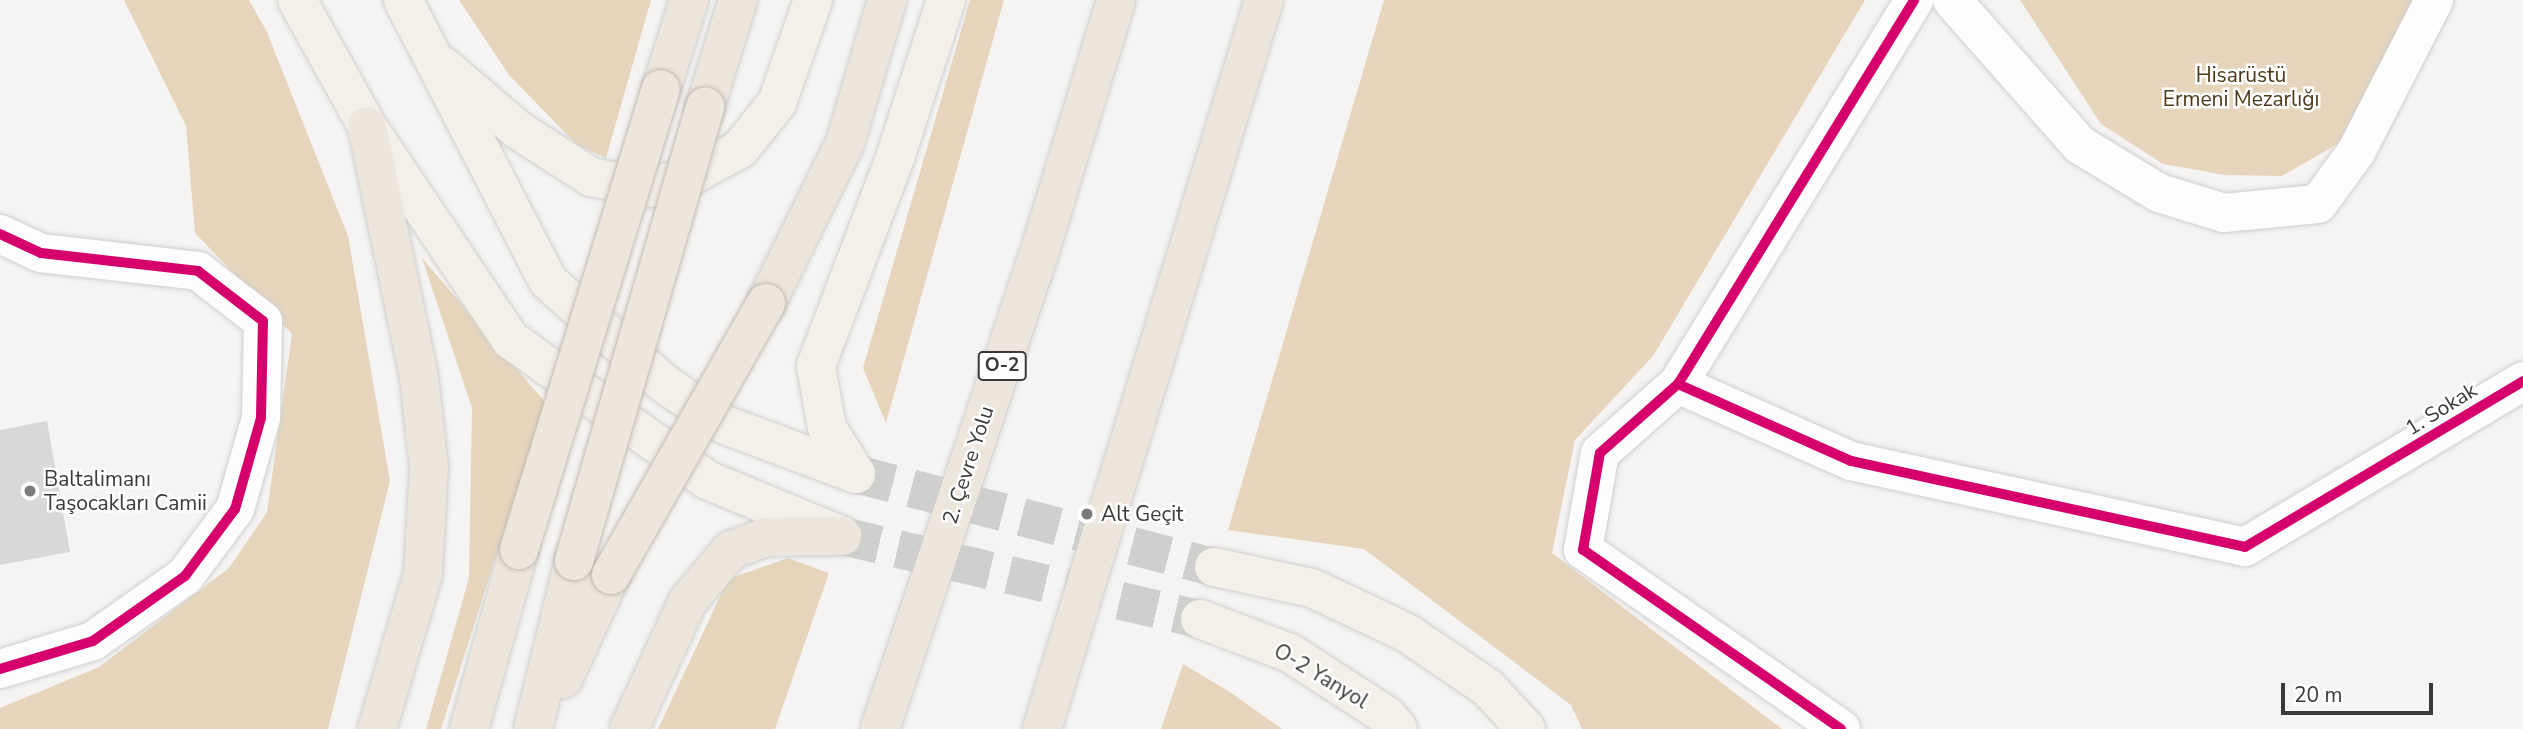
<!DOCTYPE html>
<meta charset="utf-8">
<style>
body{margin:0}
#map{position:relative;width:2523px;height:729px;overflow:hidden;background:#f5f4f3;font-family:"Nunito Sans",sans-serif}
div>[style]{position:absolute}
.green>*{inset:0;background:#e6d5bc}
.building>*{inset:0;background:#d9d8d8}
.major-tunnel>*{height:38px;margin-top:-19px;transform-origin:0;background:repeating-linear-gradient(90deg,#d0cfce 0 38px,transparent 0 57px)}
.roads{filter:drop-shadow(0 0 2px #cfcfce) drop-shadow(0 0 2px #cfcfce)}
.minor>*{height:38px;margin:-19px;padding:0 19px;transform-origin:19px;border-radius:19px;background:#fefdfd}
.major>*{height:38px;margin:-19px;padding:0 19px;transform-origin:19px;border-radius:19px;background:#f3efe9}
.highway>*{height:38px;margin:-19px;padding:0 19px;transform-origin:19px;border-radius:19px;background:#ece6dc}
.bridges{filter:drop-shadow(0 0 2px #c2bbb1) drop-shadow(0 0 2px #c2bbb1)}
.highway-bridge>*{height:38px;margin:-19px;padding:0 19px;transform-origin:19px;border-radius:19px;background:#ece6dc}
.cycleway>*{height:10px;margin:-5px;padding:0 5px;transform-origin:5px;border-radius:5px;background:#d6006c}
.dots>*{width:19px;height:19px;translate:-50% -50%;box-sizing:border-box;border:4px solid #fff;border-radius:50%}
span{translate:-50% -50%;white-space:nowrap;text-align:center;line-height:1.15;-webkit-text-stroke:5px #fff;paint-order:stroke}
.shield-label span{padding:2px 5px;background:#fff;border:2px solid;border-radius:5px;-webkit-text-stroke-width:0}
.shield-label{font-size:19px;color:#3a3938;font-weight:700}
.park-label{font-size:21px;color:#4c3819}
.street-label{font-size:21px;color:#3a3938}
.poi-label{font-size:21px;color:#3a3938}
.left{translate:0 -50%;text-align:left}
.scale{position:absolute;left:2281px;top:683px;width:152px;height:32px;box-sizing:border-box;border:4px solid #3a3938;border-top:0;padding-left:9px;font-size:21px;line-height:24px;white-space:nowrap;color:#3a3938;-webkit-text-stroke:5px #fff;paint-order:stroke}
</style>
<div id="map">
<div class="green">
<i style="clip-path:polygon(124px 0,249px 0,267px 32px,348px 236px,390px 481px,328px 729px,0 729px,0 708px,99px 667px,229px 568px,267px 512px,292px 334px,195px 233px,186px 126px)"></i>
<i style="clip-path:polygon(459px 0,651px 0,606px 158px,576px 144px,509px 75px)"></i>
<i style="clip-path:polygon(970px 0,1004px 0,886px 423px,863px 368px)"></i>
<i style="clip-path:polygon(1384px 0,1865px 0,1653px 356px,1575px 440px,1552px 553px,1782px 729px,1582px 729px,1571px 705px,1364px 549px,1228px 530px)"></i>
<i style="clip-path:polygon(2020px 0,2412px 0,2387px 60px,2341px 142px,2282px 176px,2225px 175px,2163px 164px,2101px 124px)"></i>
<i style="clip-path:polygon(422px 258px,545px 402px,441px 729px,426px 729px,469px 578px,472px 408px)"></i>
<i style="clip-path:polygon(788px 558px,829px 573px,775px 729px,658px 729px,728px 579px)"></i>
<i style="clip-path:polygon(1183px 664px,1230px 692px,1282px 729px,1161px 729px)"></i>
</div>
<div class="building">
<i style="clip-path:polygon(47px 421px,70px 552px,0 565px,0 430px)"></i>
</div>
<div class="major-tunnel">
<i style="left:856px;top:474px;width:370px;rotate:14.6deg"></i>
<i style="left:842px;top:536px;width:367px;rotate:13.1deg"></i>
</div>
<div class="roads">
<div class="minor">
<i style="left:1952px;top:0;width:193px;rotate:48.6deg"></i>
<i style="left:2080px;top:145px;width:92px;rotate:31.3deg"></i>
<i style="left:2159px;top:193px;width:68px;rotate:17.1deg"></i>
<i style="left:2224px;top:213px;width:94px;rotate:-5.5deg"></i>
<i style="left:2318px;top:204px;width:64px;rotate:-53.8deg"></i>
<i style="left:2356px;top:152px;width:171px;rotate:-62.8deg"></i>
<i style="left:0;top:234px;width:45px;rotate:24.9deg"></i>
<i style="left:41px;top:253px;width:158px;rotate:6.5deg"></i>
<i style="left:198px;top:271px;width:82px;rotate:37.6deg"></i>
<i style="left:263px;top:321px;width:97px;rotate:91.2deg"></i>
<i style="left:261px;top:418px;width:95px;rotate:105.9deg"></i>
<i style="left:235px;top:509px;width:84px;rotate:126.7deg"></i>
<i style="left:185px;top:576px;width:113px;rotate:144.8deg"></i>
<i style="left:93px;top:641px;width:97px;rotate:163.2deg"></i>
<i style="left:1678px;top:384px;width:189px;rotate:24deg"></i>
<i style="left:1851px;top:461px;width:403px;rotate:12.3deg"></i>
<i style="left:2245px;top:547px;width:324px;rotate:-30.8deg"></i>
<i style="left:1841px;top:729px;width:314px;rotate:-145.2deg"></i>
<i style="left:1583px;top:550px;width:98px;rotate:-80.1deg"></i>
<i style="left:1600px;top:453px;width:104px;rotate:-41.5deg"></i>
<i style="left:1678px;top:384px;width:451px;rotate:-58.4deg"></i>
</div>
<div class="major">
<i style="left:297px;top:0;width:144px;rotate:60.9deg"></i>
<i style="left:367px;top:126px;width:258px;rotate:56.1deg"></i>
<i style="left:511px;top:340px;width:241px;rotate:35.5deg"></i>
<i style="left:707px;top:480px;width:146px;rotate:22.5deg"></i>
<i style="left:403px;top:0;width:316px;rotate:62.7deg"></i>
<i style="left:548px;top:281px;width:157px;rotate:41.4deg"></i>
<i style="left:666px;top:385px;width:69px;rotate:34.4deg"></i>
<i style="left:723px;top:424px;width:142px;rotate:20.6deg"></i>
<i style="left:443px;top:66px;width:99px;rotate:40.5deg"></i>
<i style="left:518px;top:130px;width:87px;rotate:32.8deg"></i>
<i style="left:591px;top:177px;width:59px;rotate:10.7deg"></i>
<i style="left:649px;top:188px;width:45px;rotate:-16.8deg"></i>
<i style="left:692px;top:175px;width:55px;rotate:-28.4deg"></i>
<i style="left:740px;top:149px;width:59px;rotate:-51.2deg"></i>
<i style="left:777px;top:103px;width:109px;rotate:-70.7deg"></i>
<i style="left:856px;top:474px;width:54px;rotate:-122.2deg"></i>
<i style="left:827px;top:428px;width:63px;rotate:-100.1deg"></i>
<i style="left:816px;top:366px;width:226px;rotate:-69.2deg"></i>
<i style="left:896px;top:155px;width:163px;rotate:-72.1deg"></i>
<i style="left:1214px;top:567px;width:100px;rotate:12.1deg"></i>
<i style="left:1312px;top:588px;width:105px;rotate:25.3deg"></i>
<i style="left:1407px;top:633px;width:98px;rotate:34.2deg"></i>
<i style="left:1488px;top:688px;width:56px;rotate:47.2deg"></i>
<i style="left:1200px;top:619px;width:96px;rotate:20.7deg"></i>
<i style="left:1290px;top:653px;width:116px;rotate:33deg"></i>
<i style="left:1387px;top:716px;width:17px;rotate:50deg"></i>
</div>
<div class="highway">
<i style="left:661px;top:89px;width:93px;rotate:-72.5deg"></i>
<i style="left:705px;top:107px;width:112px;rotate:-72.9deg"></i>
<i style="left:367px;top:126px;width:257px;rotate:78.3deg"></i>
<i style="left:419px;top:378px;width:90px;rotate:83.6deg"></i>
<i style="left:429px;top:467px;width:107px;rotate:93.2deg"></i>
<i style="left:423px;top:574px;width:162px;rotate:106.5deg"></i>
<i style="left:766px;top:303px;width:178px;rotate:-63.7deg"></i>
<i style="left:845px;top:143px;width:149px;rotate:-73.6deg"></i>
<i style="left:563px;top:679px;width:115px;rotate:-65.2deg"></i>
<i style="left:469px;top:729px;width:186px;rotate:-74.4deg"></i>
<i style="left:533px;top:729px;width:173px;rotate:-76.3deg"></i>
<i style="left:629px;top:729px;width:141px;rotate:-65.3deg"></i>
<i style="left:688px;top:601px;width:67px;rotate:-49.9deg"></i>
<i style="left:731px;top:550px;width:37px;rotate:-20deg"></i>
<i style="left:766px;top:537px;width:76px;rotate:-0.8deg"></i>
<i style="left:880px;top:729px;width:501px;rotate:-71.49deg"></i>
<i style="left:1039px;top:254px;width:265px;rotate:-73.1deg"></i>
<i style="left:1042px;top:729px;width:762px;rotate:-73.06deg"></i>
</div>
</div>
<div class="bridges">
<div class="highway-bridge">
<i style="left:519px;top:550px;width:482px;rotate:-72.9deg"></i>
<i style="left:574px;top:561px;width:473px;rotate:-73.9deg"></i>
<i style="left:611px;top:575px;width:313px;rotate:-60.3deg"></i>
</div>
</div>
<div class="cycleway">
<i style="left:0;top:234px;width:45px;rotate:24.9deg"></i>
<i style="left:41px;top:253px;width:158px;rotate:6.5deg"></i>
<i style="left:198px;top:271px;width:82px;rotate:37.6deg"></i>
<i style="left:263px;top:321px;width:97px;rotate:91.2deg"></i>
<i style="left:261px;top:418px;width:95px;rotate:105.9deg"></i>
<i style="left:235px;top:509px;width:84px;rotate:126.7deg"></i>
<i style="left:185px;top:576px;width:113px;rotate:144.8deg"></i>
<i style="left:93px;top:641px;width:97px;rotate:163.2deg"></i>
<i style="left:1678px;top:384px;width:189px;rotate:24deg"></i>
<i style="left:1851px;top:461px;width:403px;rotate:12.3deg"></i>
<i style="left:2245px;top:547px;width:324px;rotate:-30.8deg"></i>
<i style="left:1841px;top:729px;width:314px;rotate:-145.2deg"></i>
<i style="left:1583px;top:550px;width:98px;rotate:-80.1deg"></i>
<i style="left:1600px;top:453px;width:104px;rotate:-41.5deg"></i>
<i style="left:1678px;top:384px;width:451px;rotate:-58.4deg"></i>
</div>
<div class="dots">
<i style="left:30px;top:491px;background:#7b7a79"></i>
<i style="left:1087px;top:514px;background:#7b7a79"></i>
</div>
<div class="shield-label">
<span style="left:1002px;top:366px">O-2</span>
</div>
<div class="park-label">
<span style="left:2241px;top:87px">Hisarüstü<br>Ermeni Mezarlığı</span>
</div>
<div class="street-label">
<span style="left:2441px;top:409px;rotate:-32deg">1. Sokak</span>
<span style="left:968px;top:465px;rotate:-72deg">2. Çevre Yolu</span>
<span style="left:1321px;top:676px;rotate:31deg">O-2 Yanyol</span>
</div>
<div class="poi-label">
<span class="left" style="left:44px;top:491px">Baltalimanı<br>Taşocakları Camii</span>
<span class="left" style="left:1101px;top:514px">Alt Geçit</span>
</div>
<div class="scale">20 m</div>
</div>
